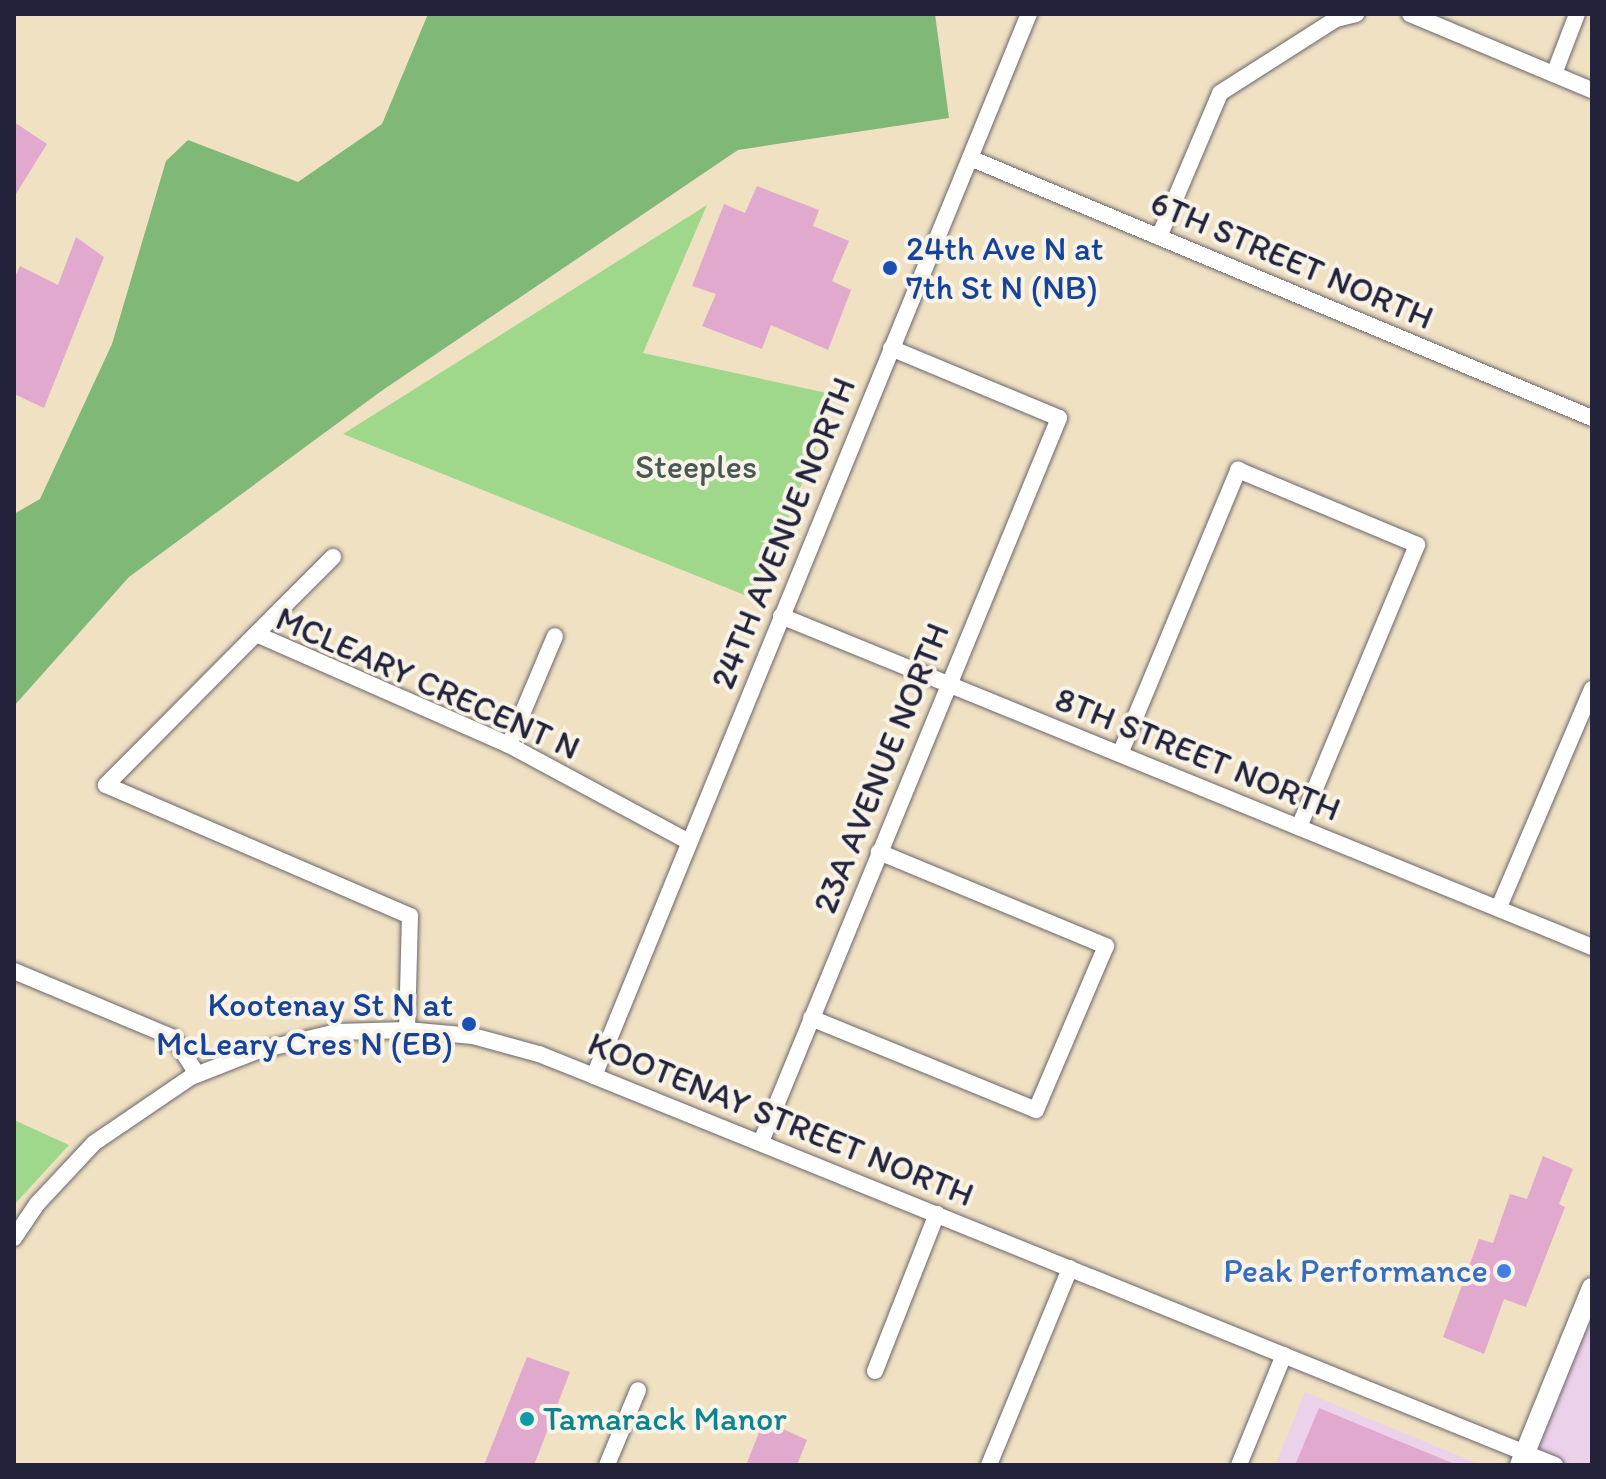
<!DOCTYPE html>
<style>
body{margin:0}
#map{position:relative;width:1606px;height:1479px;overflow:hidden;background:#f0e1c3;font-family:Itim,sans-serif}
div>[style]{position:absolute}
.built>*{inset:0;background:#ecd1ea}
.green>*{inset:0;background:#a0d88b}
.forest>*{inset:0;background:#80b877}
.building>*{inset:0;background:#e2a9ce}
.roads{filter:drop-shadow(0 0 2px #6a656b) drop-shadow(0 0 2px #6a656b)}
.minor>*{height:16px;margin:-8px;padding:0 8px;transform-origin:8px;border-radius:8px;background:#fff}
.major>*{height:20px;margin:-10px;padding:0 10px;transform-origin:10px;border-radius:10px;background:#fff}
.dots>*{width:22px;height:22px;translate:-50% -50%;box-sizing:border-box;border:4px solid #f7f3e8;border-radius:50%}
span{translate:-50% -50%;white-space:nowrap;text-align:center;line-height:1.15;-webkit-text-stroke:8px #f7f3e8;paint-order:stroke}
.transit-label{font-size:34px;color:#164399}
.left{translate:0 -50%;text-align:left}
.right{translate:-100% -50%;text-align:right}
.street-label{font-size:34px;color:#22223b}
.park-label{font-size:34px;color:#485953}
.shop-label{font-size:34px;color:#366cbe}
.culture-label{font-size:34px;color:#0d838f}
.frame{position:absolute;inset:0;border:16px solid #22223b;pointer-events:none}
</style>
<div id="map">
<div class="built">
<i style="clip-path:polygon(1592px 1265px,1592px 1465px,1555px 1465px,1517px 1449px)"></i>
<i style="clip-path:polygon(1305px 1392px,1481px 1465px,1275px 1465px)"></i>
</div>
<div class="green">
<i style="clip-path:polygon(707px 205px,643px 353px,836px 395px,757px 600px,343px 434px)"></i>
<i style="clip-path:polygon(14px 1120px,69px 1145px,14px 1205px)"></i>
</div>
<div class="forest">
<i style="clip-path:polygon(428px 14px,935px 14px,949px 118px,738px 150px,380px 392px,129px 577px,14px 706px,14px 514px,40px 499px,112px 344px,166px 161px,188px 140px,298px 182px,382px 124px)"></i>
</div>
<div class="building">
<i style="clip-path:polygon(14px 122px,47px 144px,14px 197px)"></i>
<i style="clip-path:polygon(757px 186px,819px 210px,813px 226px,849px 241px,832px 281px,851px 290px,828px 350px,771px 325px,762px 349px,702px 326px,716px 294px,692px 286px,724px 204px,745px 213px)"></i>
<i style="clip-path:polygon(76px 237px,104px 257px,44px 408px,14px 394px,14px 279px,20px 266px,58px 285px)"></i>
<i style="clip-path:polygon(1543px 1156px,1573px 1169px,1559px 1204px,1565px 1207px,1526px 1307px,1504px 1299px,1484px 1354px,1443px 1337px,1479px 1239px,1493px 1243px,1510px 1194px,1527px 1199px)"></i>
<i style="clip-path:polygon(527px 1357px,570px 1372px,534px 1465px,484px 1465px)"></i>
<i style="clip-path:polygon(1319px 1408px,1457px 1465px,1295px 1465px)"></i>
<i style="clip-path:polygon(764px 1420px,807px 1440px,797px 1465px,746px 1465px)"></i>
</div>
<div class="roads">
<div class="minor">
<i style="left:1410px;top:14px;width:197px;rotate:22.7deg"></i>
<i style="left:1554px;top:74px;width:64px;rotate:-69deg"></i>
<i style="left:970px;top:158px;width:674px;rotate:22.69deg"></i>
<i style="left:1159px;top:237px;width:156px;rotate:-67deg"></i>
<i style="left:1220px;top:93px;width:138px;rotate:-32.5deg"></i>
<i style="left:1336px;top:19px;width:21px;rotate:-14deg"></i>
<i style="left:781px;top:616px;width:876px;rotate:22.2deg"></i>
<i style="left:256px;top:634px;width:109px;rotate:-45deg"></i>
<i style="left:509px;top:745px;width:118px;rotate:-67.1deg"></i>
<i style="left:1120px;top:754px;width:308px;rotate:-67.4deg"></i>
<i style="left:1238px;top:470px;width:194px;rotate:22.7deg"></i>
<i style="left:1417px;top:545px;width:306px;rotate:112.7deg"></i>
<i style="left:1499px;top:907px;width:237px;rotate:-66.9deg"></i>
<i style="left:14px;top:971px;width:173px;rotate:22.7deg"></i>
<i style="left:174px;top:1038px;width:43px;rotate:57.4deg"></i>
<i style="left:811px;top:1018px;width:243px;rotate:22.2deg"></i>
<i style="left:1036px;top:1110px;width:178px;rotate:-66.9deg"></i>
<i style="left:1106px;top:946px;width:246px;rotate:-157.5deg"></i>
<i style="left:407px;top:1030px;width:114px;rotate:-88.5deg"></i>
<i style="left:410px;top:916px;width:331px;rotate:-156.7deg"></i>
<i style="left:106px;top:785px;width:213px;rotate:-45.2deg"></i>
<i style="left:256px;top:634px;width:276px;rotate:23.7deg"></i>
<i style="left:509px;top:745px;width:204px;rotate:28.3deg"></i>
<i style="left:594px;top:1076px;width:1148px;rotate:-67.73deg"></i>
<i style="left:761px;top:1142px;width:783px;rotate:-67.63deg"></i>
<i style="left:1059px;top:418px;width:182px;rotate:-157.4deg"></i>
<i style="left:14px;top:1238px;width:41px;rotate:-55.9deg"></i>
<i style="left:37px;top:1204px;width:83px;rotate:-46.9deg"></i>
<i style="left:94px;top:1143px;width:117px;rotate:-34.2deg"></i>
<i style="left:191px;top:1077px;width:71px;rotate:-21.5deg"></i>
<i style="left:257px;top:1051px;width:82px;rotate:-13.4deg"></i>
<i style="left:337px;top:1032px;width:70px;rotate:-1.6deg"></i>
<i style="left:407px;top:1030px;width:66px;rotate:5.2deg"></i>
<i style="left:473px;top:1036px;width:68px;rotate:15.3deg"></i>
<i style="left:539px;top:1054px;width:59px;rotate:21.8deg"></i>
<i style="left:594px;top:1076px;width:1037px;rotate:22.04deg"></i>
<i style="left:875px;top:1371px;width:169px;rotate:-68.5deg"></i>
<i style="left:607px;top:1465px;width:81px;rotate:-67.5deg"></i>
<i style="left:989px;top:1465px;width:213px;rotate:-67.6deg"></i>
<i style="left:1239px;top:1465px;width:119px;rotate:-67.8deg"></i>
</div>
<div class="major">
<i style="left:1520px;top:1465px;width:191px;rotate:-67.9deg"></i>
</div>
</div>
<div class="dots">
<i style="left:890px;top:268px;background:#1a4fb4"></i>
<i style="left:469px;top:1024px;background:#1a4fb4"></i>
<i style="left:1504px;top:1271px;background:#3f7fe0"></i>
<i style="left:527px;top:1419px;background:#0f9aa8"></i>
</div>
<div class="transit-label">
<span class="left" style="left:906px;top:268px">24th Ave N at<br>7th St N (NB)</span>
<span class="right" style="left:453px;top:1024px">Kootenay St N at<br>McLeary Cres N (EB)</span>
</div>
<div class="street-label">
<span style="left:1292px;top:260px;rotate:23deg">6TH STREET NORTH</span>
<span style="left:783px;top:533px;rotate:-68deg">24TH AVENUE NORTH</span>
<span style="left:428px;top:683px;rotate:24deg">MCLEARY CRECENT N</span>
<span style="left:1198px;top:754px;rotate:22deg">8TH STREET NORTH</span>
<span style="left:881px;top:768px;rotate:-68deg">23A AVENUE NORTH</span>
<span style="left:781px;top:1119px;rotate:22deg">KOOTENAY STREET NORTH</span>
</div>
<div class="park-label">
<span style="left:696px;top:467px">Steeples</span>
</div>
<div class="shop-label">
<span class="right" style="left:1488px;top:1271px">Peak Performance</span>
</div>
<div class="culture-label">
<span class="left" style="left:543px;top:1419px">Tamarack Manor</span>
</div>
<div class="frame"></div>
</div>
